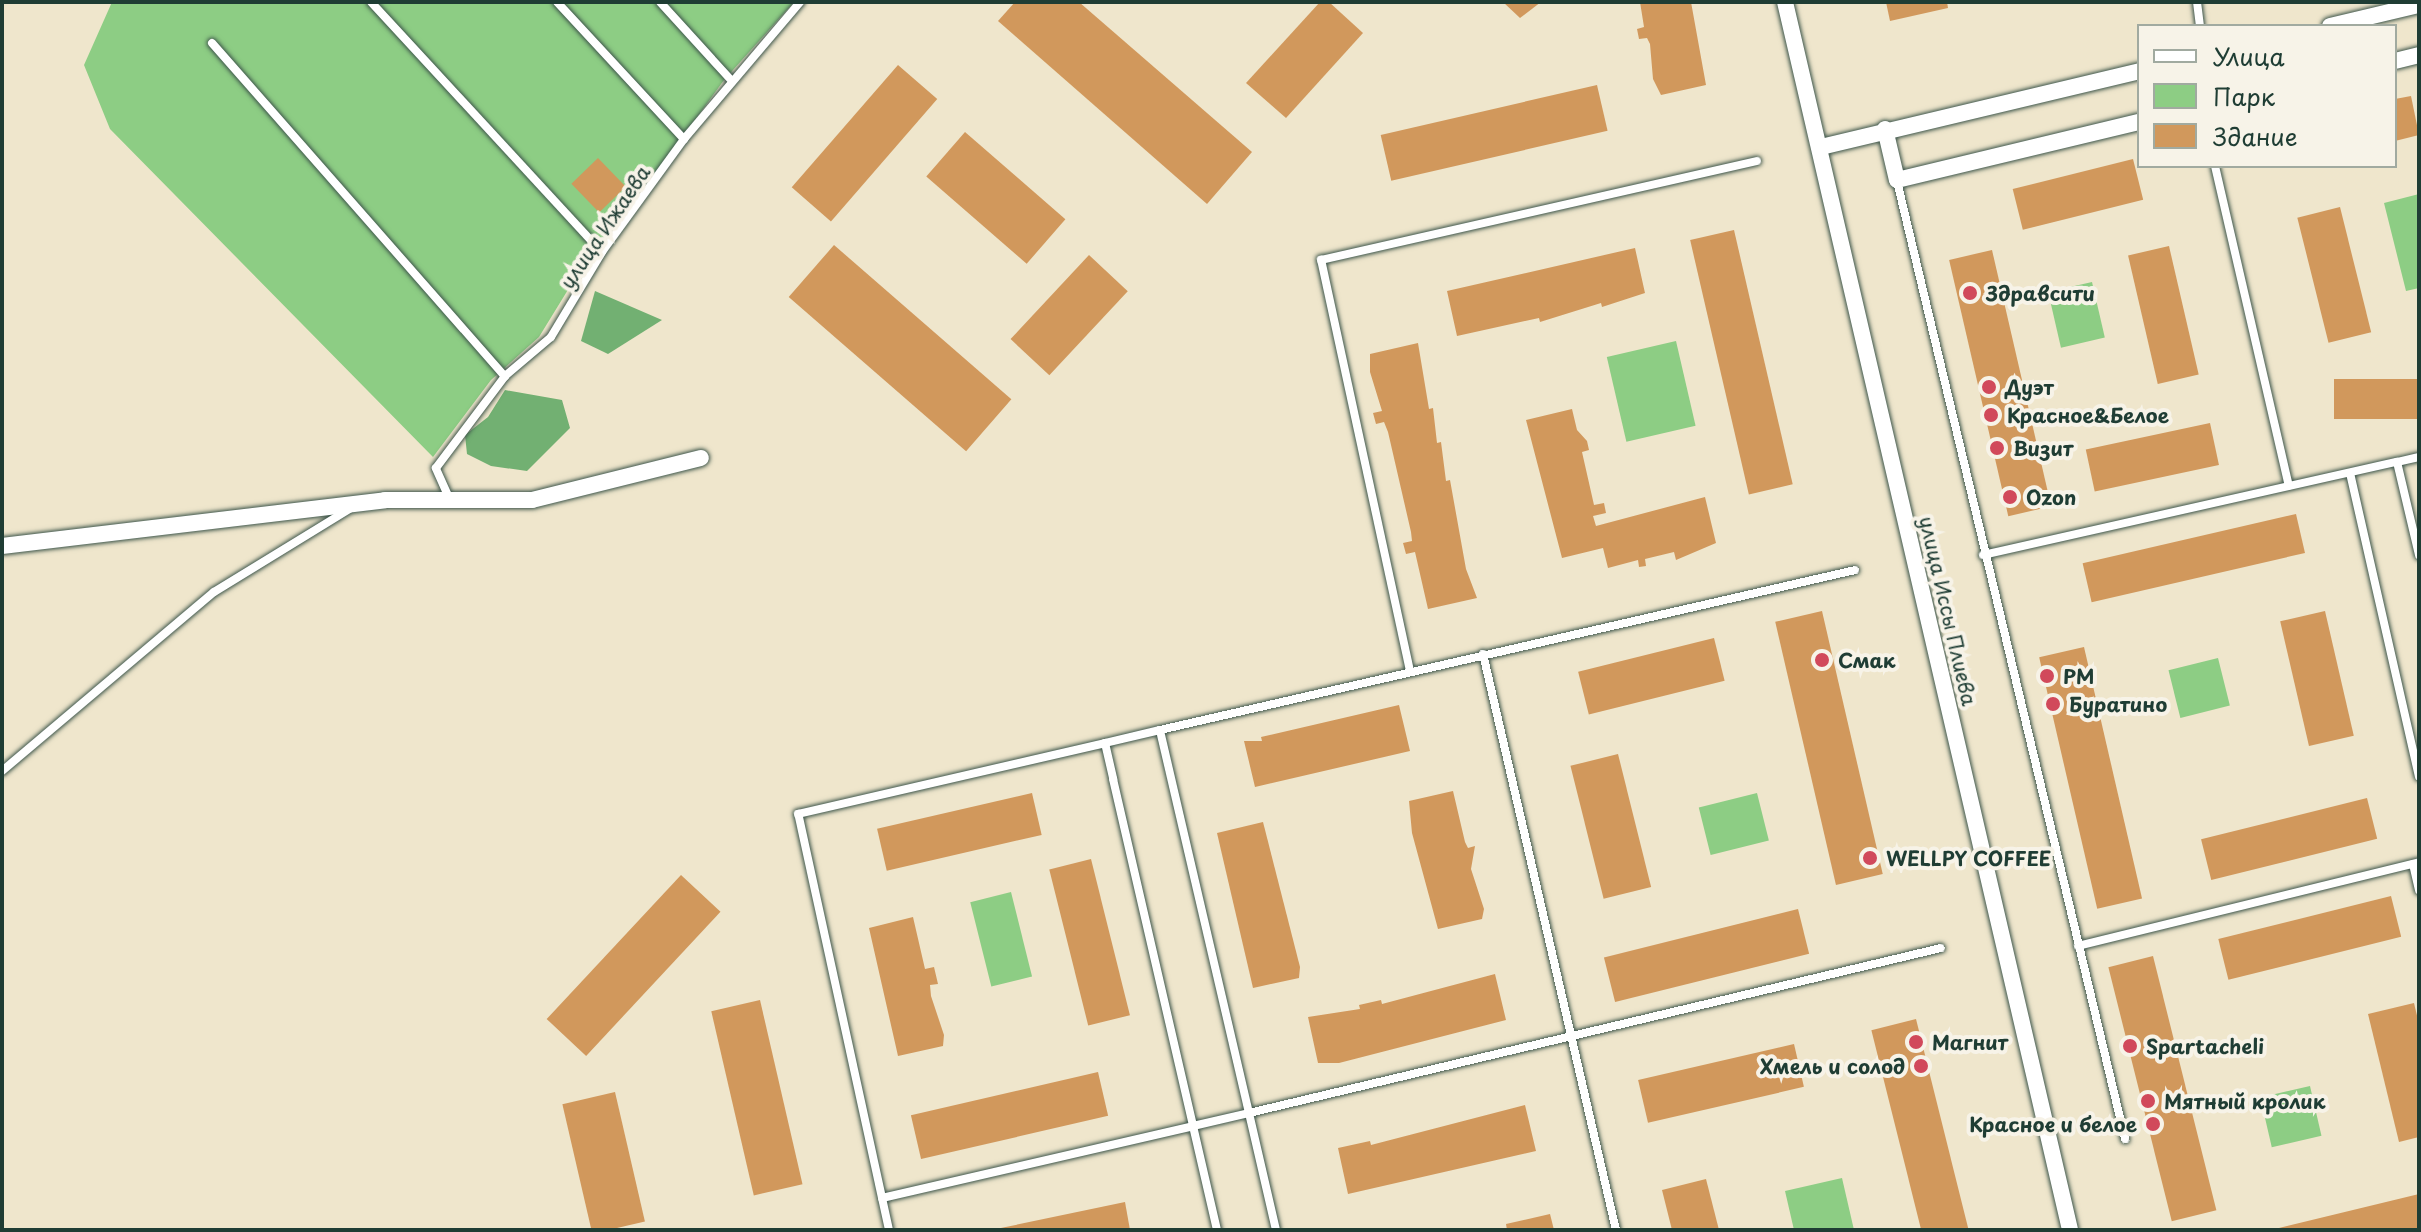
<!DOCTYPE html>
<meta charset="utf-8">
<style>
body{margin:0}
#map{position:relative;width:2421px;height:1232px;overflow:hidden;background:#efe6cc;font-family:"Playpen Sans",sans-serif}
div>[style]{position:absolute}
.green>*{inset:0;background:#8dcd84;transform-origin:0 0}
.forest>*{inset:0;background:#72b072}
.building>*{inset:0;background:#d1985c;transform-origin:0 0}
.roads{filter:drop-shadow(0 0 2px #3e564b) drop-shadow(0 0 2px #3e564b)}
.lane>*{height:8px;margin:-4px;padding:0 4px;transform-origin:4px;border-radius:4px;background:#fff}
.street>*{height:16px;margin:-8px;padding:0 8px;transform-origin:8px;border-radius:8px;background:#fff}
.dots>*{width:22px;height:22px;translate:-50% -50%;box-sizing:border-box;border:4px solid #f7f3e8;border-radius:50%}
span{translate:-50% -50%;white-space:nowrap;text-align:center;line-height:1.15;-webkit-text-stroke:8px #f7f3e8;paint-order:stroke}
.street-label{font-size:20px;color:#1f3d34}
.poi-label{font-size:20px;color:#1f3d34;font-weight:700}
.left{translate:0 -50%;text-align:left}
.right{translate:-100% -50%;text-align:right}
.frame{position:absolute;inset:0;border:4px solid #1f3d34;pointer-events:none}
.legend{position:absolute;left:2137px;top:24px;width:260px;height:144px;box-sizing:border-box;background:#f7f3e8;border:2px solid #a1aaa0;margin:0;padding:10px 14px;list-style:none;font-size:24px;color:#1f3d34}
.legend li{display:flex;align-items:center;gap:16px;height:40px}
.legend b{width:40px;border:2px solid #a1aaa0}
</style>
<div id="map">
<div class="green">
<i style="clip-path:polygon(112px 2px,794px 2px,724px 80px,613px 233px,585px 262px,539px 337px,491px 380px,433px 457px,110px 129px,84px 65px)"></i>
<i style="clip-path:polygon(2419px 194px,2419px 288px,2406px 291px,2384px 203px)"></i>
<i style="left:2092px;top:282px;width:57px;height:45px;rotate:77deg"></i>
<i style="left:1676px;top:341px;width:87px;height:71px;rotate:77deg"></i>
<i style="left:2218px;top:658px;width:49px;height:51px;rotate:76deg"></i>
<i style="left:1757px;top:793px;width:49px;height:60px;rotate:76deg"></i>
<i style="left:1011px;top:892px;width:87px;height:42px;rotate:76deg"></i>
<i style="left:2310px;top:1086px;width:51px;height:51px;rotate:77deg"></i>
<i style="clip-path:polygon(1842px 1178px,1854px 1230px,1794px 1230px,1785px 1191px)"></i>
</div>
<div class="forest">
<i style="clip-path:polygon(595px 291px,662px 320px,608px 354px,581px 341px)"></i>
<i style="clip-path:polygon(505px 390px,562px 400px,570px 428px,527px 471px,491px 466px,467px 454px,465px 435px,488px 417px)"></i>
</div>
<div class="building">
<i style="clip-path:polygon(1015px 2px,1079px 2px,1252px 152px,1207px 204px,998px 21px)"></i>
<i style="clip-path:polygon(1320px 2px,1329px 2px,1363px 33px,1286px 118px,1246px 83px)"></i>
<i style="clip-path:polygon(1503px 2px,1541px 2px,1520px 18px)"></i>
<i style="clip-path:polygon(1640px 2px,1691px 2px,1706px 85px,1661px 95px,1653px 79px,1650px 44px,1647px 38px,1639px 39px,1637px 29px,1644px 27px)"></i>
<i style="clip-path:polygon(1886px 2px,1947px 2px,1948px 8px,1890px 21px)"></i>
<i style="left:898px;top:65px;width:52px;height:162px;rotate:41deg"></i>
<i style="left:1597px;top:85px;width:47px;height:222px;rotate:77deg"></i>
<i style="clip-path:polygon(2411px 96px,2419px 135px,2395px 141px,2395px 99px)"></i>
<i style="left:965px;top:132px;width:133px;height:59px;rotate:41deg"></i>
<i style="left:598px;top:158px;width:40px;height:37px;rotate:46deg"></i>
<i style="left:2133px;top:159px;width:42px;height:124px;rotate:76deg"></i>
<i style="left:2340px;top:207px;width:129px;height:44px;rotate:76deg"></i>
<i style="left:1734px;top:230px;width:261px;height:45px;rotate:77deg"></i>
<i style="left:834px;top:245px;width:235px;height:69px;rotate:41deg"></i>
<i style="left:2169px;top:246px;width:132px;height:42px;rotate:77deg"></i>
<i style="clip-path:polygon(1635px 248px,1645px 293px,1602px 307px,1601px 303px,1540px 322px,1539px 318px,1457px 336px,1447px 291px)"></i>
<i style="left:1992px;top:250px;width:263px;height:44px;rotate:77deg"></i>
<i style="left:1089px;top:255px;width:53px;height:115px;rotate:43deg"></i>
<i style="clip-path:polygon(1418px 343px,1429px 409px,1433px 408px,1437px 443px,1441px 442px,1446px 481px,1450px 480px,1466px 569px,1477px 598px,1428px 609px,1415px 552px,1406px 554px,1403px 543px,1412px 541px,1411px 532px,1388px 432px,1384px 422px,1376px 424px,1373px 413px,1382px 411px,1370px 372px,1370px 354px)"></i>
<i style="left:2419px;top:379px;width:40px;height:85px;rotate:90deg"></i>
<i style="clip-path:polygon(1572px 409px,1577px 430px,1587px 441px,1589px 450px,1582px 452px,1594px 505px,1604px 503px,1606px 513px,1593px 516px,1596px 526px,1705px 497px,1716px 543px,1676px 560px,1674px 552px,1645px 559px,1646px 566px,1639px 567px,1638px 560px,1608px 568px,1603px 548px,1562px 558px,1526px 420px)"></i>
<i style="left:2210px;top:423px;width:43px;height:127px;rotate:78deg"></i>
<i style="left:2296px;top:514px;width:40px;height:219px;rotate:77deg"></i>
<i style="left:1822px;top:611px;width:270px;height:48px;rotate:77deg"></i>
<i style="left:2325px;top:611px;width:128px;height:46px;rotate:77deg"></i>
<i style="left:1714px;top:638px;width:44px;height:140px;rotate:76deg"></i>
<i style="left:2084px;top:647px;width:258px;height:46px;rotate:77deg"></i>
<i style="clip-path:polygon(1399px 705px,1410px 751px,1255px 787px,1244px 741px,1262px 741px,1261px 737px)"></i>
<i style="left:1618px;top:754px;width:137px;height:49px;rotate:76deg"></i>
<i style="clip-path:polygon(1453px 791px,1465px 842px,1468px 848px,1475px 846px,1471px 869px,1484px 909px,1482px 919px,1438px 929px,1412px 833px,1409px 801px)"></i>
<i style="left:1032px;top:793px;width:43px;height:159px;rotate:77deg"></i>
<i style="left:2367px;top:798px;width:42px;height:171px;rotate:76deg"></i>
<i style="clip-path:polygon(1263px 822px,1300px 967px,1299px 978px,1253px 988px,1217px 833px)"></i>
<i style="left:1091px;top:859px;width:161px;height:43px;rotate:76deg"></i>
<i style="left:681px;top:875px;width:54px;height:197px;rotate:43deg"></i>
<i style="left:2391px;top:896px;width:42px;height:178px;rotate:76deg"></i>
<i style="left:1798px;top:909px;width:46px;height:200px;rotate:76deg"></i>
<i style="clip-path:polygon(913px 917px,925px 969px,934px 967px,938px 984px,930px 985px,931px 996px,944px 1035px,943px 1046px,898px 1056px,869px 928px)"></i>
<i style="left:2153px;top:956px;width:262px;height:46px;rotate:76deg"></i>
<i style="clip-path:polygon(1495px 974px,1506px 1020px,1339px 1063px,1318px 1063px,1308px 1017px,1360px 1009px,1359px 1005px,1381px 1000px,1382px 1004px)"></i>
<i style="left:760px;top:1000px;width:189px;height:50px;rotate:77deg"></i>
<i style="clip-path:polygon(2414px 1003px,2419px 1024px,2419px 1137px,2399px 1142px,2368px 1014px)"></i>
<i style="left:1916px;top:1019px;width:217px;height:46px;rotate:76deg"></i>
<i style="left:1794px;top:1044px;width:44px;height:160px;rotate:77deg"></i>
<i style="left:1098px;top:1072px;width:45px;height:192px;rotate:77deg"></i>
<i style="left:615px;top:1092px;width:133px;height:54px;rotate:77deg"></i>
<i style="clip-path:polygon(1525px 1105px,1536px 1151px,1348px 1194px,1338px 1148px,1370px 1141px,1371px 1145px)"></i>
<i style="clip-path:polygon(1706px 1179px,1719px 1230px,1672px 1230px,1662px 1190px)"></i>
<i style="clip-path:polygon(2419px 1194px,2419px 1230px,2275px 1230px,2275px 1229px)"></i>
<i style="clip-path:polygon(1125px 1202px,1130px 1230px,996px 1230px,996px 1229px)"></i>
<i style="clip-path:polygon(1550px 1214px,1554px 1230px,1507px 1230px,1506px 1224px)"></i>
</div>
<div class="roads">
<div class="lane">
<i style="left:371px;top:2px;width:340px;rotate:47.3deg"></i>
<i style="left:557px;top:2px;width:187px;rotate:47.2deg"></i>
<i style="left:660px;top:2px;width:104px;rotate:47.7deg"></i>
<i style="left:2197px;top:2px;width:24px;rotate:83deg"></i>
<i style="left:212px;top:43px;width:444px;rotate:48.7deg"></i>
<i style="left:2215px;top:166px;width:328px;rotate:77deg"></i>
<i style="left:1897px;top:181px;width:985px;rotate:76.61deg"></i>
<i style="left:2419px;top:457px;width:23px;rotate:167deg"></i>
<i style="left:2397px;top:462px;width:96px;rotate:76.7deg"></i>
<i style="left:2350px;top:473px;width:311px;rotate:77.2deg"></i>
<i style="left:450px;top:500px;width:35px;rotate:-114deg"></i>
<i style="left:436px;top:468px;width:115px;rotate:-53.1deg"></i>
<i style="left:505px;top:376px;width:60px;rotate:-40.3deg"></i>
<i style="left:551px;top:337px;width:99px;rotate:-59deg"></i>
<i style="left:602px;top:252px;width:140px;rotate:-54deg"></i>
<i style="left:684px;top:139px;width:180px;rotate:-49.7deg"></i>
<i style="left:1983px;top:555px;width:424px;rotate:-12.7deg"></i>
<i style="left:1483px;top:654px;width:591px;rotate:77deg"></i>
<i style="left:1410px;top:671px;width:421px;rotate:-102.2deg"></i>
<i style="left:1321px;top:260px;width:447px;rotate:-12.8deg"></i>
<i style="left:1160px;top:730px;width:713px;rotate:-12.96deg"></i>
<i style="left:2px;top:771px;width:277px;rotate:-40.2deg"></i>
<i style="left:214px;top:592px;width:161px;rotate:-31.5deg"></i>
<i style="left:2413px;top:864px;width:27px;rotate:77deg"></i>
<i style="left:2078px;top:946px;width:351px;rotate:-13.8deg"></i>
<i style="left:882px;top:1198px;width:319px;rotate:-13deg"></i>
<i style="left:1193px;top:1126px;width:57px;rotate:-13.1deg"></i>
<i style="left:1249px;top:1113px;width:393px;rotate:-103.1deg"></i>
<i style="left:1160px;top:730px;width:57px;rotate:166.7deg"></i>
<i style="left:1105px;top:743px;width:37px;rotate:77deg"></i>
<i style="left:1113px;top:779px;width:356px;rotate:77deg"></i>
<i style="left:1193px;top:1126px;width:107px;rotate:77deg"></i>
<i style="left:889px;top:1230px;width:426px;rotate:-102.3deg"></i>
<i style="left:798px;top:814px;width:315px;rotate:-13deg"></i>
<i style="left:1276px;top:1230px;width:120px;rotate:-103deg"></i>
<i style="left:1249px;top:1113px;width:711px;rotate:-13.41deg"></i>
</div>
<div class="street">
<i style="left:1785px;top:2px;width:1261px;rotate:76.93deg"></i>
<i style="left:2330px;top:26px;width:91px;rotate:-13.3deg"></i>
<i style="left:2395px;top:61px;width:25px;rotate:-14deg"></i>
<i style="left:1885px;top:129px;width:52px;rotate:76.8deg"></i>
<i style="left:1897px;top:180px;width:249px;rotate:-13.5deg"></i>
<i style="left:1821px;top:147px;width:327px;rotate:-13.4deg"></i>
<i style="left:2px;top:546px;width:386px;rotate:-6.8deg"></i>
<i style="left:385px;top:500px;width:147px"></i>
<i style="left:532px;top:500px;width:174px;rotate:-14deg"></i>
</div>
</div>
<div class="dots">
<i style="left:1970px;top:293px;background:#d1495b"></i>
<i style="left:1989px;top:387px;background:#d1495b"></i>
<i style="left:1991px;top:415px;background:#d1495b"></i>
<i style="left:1997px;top:448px;background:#d1495b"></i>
<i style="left:2010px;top:497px;background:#d1495b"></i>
<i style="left:1822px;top:660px;background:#d1495b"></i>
<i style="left:2047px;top:676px;background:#d1495b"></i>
<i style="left:2053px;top:704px;background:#d1495b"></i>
<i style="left:1870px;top:858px;background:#d1495b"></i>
<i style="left:1916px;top:1042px;background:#d1495b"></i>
<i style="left:2130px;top:1046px;background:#d1495b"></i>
<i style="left:1921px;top:1066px;background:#d1495b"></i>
<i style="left:2148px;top:1101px;background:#d1495b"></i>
<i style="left:2153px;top:1124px;background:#d1495b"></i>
</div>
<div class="street-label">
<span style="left:605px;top:227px;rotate:-56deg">улица Ижаева</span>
<span style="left:1948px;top:611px;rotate:77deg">улица Иссы Плиева</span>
</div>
<div class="poi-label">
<span class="left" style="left:1986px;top:293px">Здравсити</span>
<span class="left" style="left:2005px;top:387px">Дуэт</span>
<span class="left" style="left:2007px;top:415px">Красное&amp;Белое</span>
<span class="left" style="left:2013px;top:448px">Визит</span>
<span class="left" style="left:2026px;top:497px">Ozon</span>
<span class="left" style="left:1838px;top:660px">Смак</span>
<span class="left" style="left:2063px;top:676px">PM</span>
<span class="left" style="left:2069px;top:704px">Буратино</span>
<span class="left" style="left:1886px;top:858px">WELLPY COFFEE</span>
<span class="left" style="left:1932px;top:1042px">Магнит</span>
<span class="left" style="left:2146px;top:1046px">Spartacheli</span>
<span class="right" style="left:1905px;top:1066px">Хмель и солод</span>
<span class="left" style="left:2164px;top:1101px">Мятный кролик</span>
<span class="right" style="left:2137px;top:1124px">Красное и белое</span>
</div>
<div class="frame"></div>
<ul class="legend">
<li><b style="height:10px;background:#fff"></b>Улица</li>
<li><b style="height:22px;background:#8dcd84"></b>Парк</li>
<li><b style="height:22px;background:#d1985c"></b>Здание</li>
</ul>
</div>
